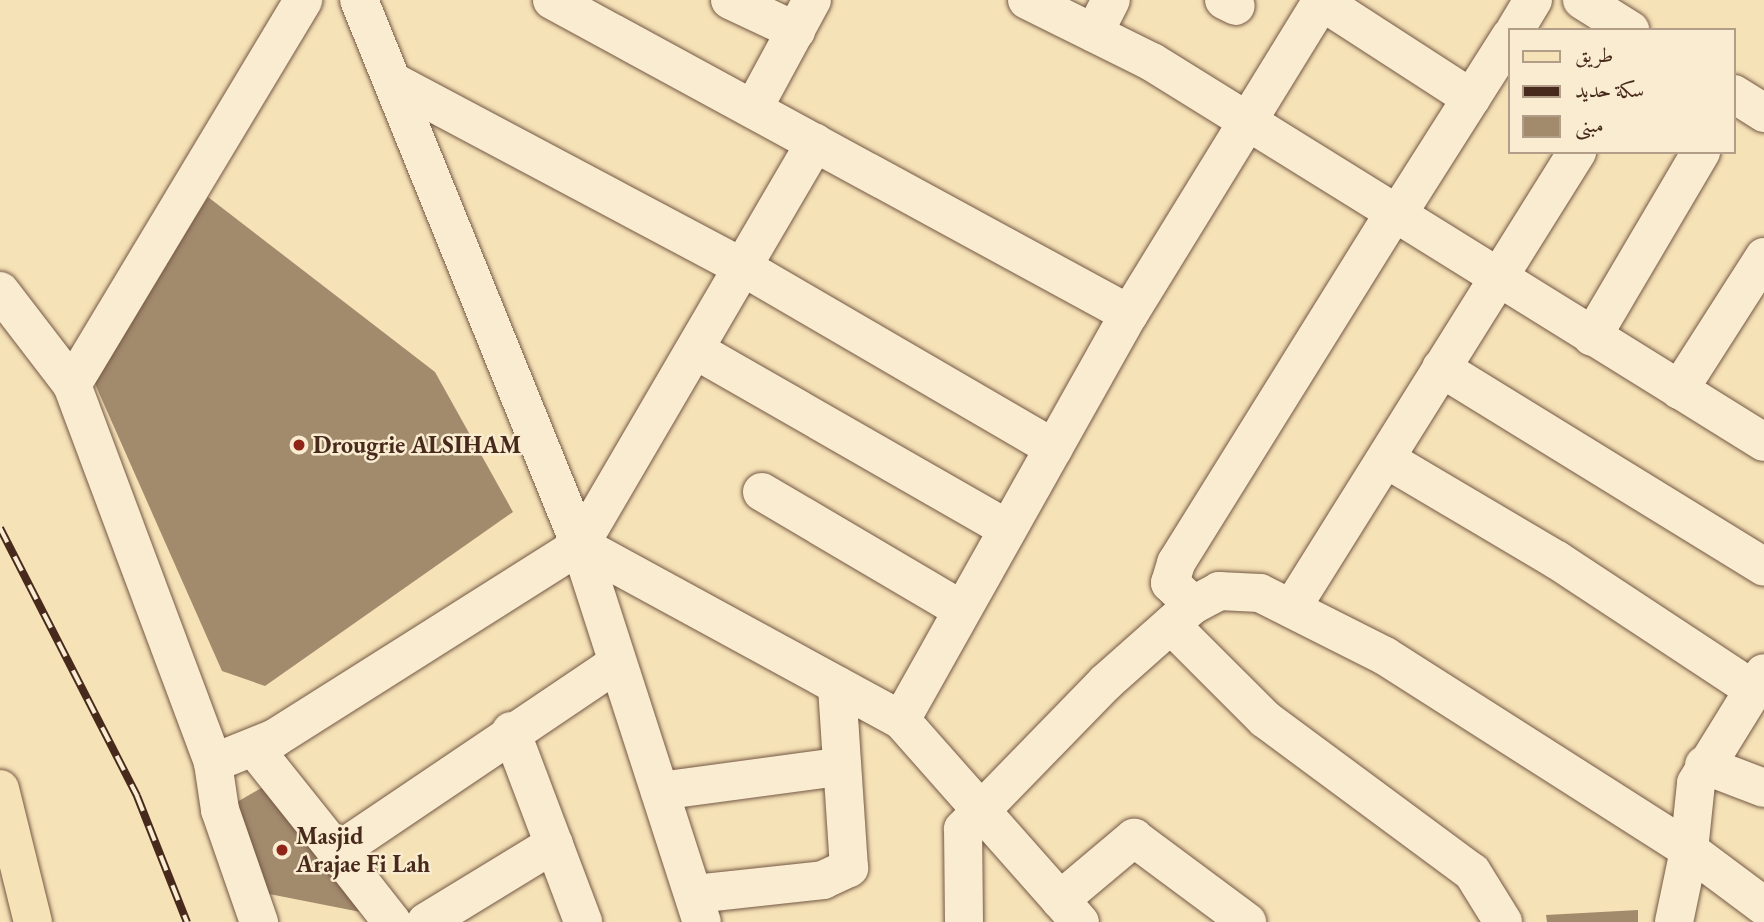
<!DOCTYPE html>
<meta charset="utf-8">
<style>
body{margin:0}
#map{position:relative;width:1764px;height:922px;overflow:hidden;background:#f6e2b7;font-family:"EB Garamond",Amiri,serif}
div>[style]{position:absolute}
.building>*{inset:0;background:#a28a6d}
.roads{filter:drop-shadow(0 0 2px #745844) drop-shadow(0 0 2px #745844)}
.minor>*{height:38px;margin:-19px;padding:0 19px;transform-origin:19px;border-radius:19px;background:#f9ecd0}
.major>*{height:38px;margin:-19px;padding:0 19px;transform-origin:19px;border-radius:19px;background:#f6e2b7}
.rail>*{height:8px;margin-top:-4px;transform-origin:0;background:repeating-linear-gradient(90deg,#f9ecd0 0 16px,#482a1d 0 32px);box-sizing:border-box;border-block:2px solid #482a1d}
.dots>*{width:19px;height:19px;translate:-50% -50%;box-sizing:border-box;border:4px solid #f9ecd0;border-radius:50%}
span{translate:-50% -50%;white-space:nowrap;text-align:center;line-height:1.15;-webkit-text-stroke:5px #f9ecd0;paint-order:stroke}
.poi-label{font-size:24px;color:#482a1d;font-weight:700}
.left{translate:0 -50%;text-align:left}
.legend{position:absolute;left:1508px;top:28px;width:228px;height:126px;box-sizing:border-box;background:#f9ecd0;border:2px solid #b29e88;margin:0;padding:9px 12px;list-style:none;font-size:21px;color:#482a1d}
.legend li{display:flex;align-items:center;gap:14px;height:35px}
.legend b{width:35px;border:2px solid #b29e88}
</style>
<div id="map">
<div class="building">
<i style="clip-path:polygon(208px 197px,435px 372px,513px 512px,265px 686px,222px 671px,92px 377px)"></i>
<i style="clip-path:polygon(268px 784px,376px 915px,259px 892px,225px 809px)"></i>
<i style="clip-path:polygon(1638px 910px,1638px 922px,1547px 922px,1546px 915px)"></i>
</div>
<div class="roads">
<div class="minor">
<i style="left:359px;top:0;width:588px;rotate:67.93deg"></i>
<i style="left:580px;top:545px;width:396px;rotate:72.1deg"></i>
<i style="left:552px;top:0;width:657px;rotate:28.55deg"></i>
<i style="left:730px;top:0;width:73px;rotate:25.2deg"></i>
<i style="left:1027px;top:0;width:140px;rotate:26.4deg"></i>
<i style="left:1152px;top:62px;width:720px;rotate:31.84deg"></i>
<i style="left:1224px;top:0;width:13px;rotate:27deg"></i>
<i style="left:1582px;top:0;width:57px;rotate:32deg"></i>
<i style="left:1321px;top:1px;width:179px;rotate:32.9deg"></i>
<i style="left:1515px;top:30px;width:35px;rotate:-59deg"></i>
<i style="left:1094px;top:33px;width:37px;rotate:-63deg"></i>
<i style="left:392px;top:81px;width:401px;rotate:28deg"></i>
<i style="left:746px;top:269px;width:356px;rotate:30.2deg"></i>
<i style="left:1734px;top:94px;width:36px;rotate:32deg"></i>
<i style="left:753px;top:109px;width:124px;rotate:-61.6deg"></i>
<i style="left:1397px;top:215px;width:211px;rotate:-57.6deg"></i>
<i style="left:0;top:291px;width:118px;rotate:52.5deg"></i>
<i style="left:72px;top:385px;width:403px;rotate:69.5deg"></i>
<i style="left:213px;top:763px;width:67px;rotate:-22deg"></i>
<i style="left:275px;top:738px;width:361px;rotate:-32.3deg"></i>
<i style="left:580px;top:545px;width:466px;rotate:-59.7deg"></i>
<i style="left:1592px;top:337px;width:215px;rotate:-59.5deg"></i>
<i style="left:697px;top:351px;width:358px;rotate:29.8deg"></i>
<i style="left:1441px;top:368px;width:379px;rotate:31.6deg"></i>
<i style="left:72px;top:385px;width:449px;rotate:-59deg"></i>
<i style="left:1679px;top:390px;width:158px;rotate:-57.4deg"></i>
<i style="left:1386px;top:459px;width:199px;rotate:30.6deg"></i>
<i style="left:1557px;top:560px;width:235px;rotate:33.4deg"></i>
<i style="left:762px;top:492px;width:232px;rotate:30.5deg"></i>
<i style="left:580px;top:545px;width:366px;rotate:28.6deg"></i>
<i style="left:901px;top:720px;width:270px;rotate:48.5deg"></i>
<i style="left:1193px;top:605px;width:32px;rotate:-136deg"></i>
<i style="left:1170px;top:583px;width:21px;rotate:-73deg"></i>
<i style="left:1176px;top:563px;width:412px;rotate:-58.1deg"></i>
<i style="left:1293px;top:606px;width:536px;rotate:-57.97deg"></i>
<i style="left:1171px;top:625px;width:133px;rotate:45deg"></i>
<i style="left:1265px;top:719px;width:257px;rotate:36.5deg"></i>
<i style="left:1472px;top:872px;width:59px;rotate:58.2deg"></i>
<i style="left:901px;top:720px;width:466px;rotate:-60.7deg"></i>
<i style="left:1129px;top:314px;width:369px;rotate:-58.4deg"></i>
<i style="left:511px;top:731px;width:204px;rotate:69.3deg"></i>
<i style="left:254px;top:748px;width:133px;rotate:51.4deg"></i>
<i style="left:337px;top:852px;width:338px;rotate:-34deg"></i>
<i style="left:213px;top:763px;width:48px;rotate:81.5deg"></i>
<i style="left:220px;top:810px;width:119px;rotate:70.8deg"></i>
<i style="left:1704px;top:765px;width:64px;rotate:21deg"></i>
<i style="left:660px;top:791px;width:180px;rotate:-7.7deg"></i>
<i style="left:337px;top:852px;width:89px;rotate:51.8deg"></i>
<i style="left:695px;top:894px;width:129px;rotate:-6.2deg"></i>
<i style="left:823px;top:880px;width:29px;rotate:-25deg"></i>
<i style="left:849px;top:868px;width:183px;rotate:-93.8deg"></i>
<i style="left:1060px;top:900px;width:97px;rotate:-40deg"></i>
<i style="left:1134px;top:838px;width:141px;rotate:36.6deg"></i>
<i style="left:426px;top:922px;width:150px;rotate:-31.4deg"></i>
<i style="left:964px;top:922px;width:93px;rotate:-90.6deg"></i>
<i style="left:963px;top:829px;width:204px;rotate:-45.8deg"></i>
<i style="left:1105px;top:683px;width:118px;rotate:-41.6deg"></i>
<i style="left:1193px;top:605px;width:30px;rotate:-28deg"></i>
<i style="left:1219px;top:591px;width:41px;rotate:2.8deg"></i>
<i style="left:1260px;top:593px;width:140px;rotate:26.7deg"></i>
<i style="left:1385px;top:656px;width:361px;rotate:32.5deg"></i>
<i style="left:1689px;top:850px;width:67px;rotate:-84deg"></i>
<i style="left:1696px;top:783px;width:129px;rotate:-58.3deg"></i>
<i style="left:1674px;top:922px;width:74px;rotate:-78.2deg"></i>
<i style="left:1689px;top:850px;width:94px;rotate:36.7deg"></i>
</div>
<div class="major">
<i style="left:0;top:789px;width:137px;rotate:76.1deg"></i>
</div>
</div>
<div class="rail">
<i style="left:0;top:528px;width:301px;rotate:62.9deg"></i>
<i style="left:137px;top:796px;width:136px;rotate:68.4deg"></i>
</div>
<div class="dots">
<i style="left:299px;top:445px;background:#8f2418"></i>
<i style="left:282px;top:850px;background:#8f2418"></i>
</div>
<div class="poi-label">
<span class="left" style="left:313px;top:445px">Drougrie ALSIHAM</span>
<span class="left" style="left:296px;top:850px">Masjid<br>Arajae Fi Lah</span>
</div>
<ul class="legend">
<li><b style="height:9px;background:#f6e2b7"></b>طريق</li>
<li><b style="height:9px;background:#482a1d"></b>سكة حديد</li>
<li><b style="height:19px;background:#a28a6d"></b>مبنى</li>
</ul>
</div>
